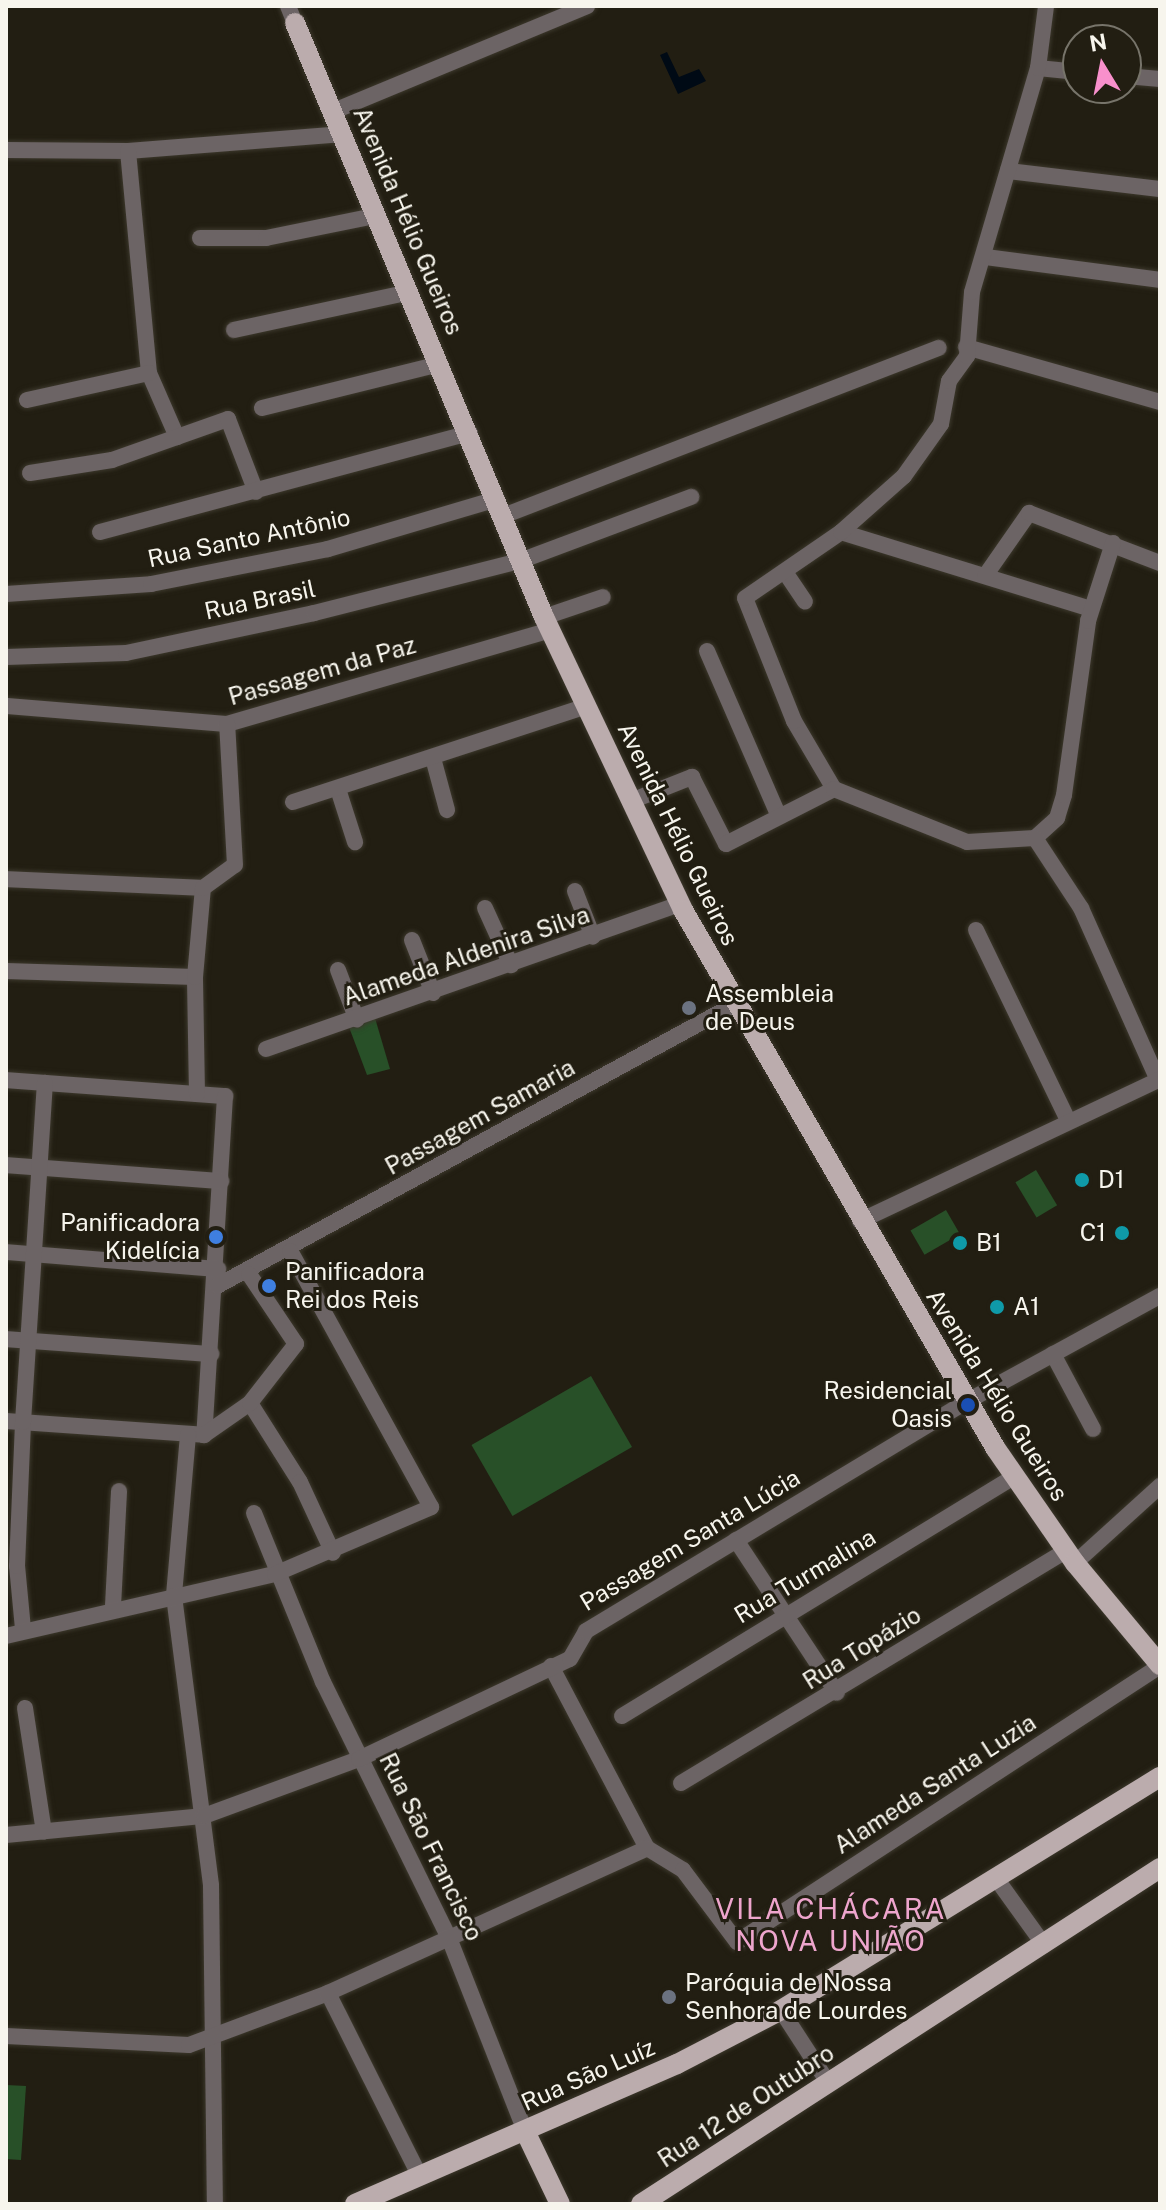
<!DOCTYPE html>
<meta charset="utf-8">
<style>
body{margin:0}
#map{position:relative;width:1166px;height:2210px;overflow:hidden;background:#221e12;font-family:"Public Sans",sans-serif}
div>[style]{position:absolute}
.green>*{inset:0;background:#285028;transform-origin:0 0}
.water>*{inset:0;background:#000a15}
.roads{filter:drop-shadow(0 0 2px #3c382c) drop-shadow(0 0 2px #3c382c)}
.minor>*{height:16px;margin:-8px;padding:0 8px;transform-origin:8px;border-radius:8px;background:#6c6465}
.major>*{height:20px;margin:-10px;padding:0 10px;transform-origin:10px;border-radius:10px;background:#bbacad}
.dots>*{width:22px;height:22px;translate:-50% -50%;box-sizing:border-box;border:4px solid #221e12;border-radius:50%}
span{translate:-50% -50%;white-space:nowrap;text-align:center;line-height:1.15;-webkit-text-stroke:6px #221e12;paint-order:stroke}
.street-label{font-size:24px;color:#f7f5ed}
.poi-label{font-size:24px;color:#f7f5ed}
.left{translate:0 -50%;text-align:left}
.right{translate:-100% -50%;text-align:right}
.quarter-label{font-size:28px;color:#eea5cd;letter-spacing:2px}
.frame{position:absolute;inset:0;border:8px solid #f7f5ed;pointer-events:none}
.north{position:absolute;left:1062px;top:24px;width:80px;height:80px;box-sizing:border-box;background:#221e12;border:2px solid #77746a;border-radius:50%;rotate:350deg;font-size:22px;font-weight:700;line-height:32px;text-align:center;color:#f7f5ed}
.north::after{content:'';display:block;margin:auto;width:28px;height:36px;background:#f890cc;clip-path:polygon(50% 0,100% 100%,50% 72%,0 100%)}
</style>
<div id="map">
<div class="green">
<i style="clip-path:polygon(375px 1018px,390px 1069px,367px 1075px,349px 1027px)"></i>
<i style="left:1036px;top:1170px;width:41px;height:24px;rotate:59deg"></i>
<i style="left:946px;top:1210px;width:28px;height:41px;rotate:60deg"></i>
<i style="left:591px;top:1376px;width:82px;height:138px;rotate:60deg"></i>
<i style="clip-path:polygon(6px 2085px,26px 2086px,21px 2160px,6px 2159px)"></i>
</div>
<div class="water">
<i style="clip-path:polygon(667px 52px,679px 77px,699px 69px,706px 81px,678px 94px,660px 55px)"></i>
</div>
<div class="roads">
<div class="minor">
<i style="left:288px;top:6px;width:18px;rotate:68deg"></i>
<i style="left:1038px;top:68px;width:40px;rotate:5.7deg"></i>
<i style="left:1126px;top:76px;width:34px;rotate:5deg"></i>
<i style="left:334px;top:111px;width:274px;rotate:-22.5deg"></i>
<i style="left:6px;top:150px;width:122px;rotate:0.5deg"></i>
<i style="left:128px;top:151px;width:216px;rotate:-4.5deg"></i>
<i style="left:128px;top:151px;width:223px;rotate:84.6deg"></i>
<i style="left:149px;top:373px;width:70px;rotate:66.4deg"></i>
<i style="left:1008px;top:171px;width:153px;rotate:6.8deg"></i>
<i style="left:200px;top:238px;width:66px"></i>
<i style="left:266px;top:238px;width:110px;rotate:-11.5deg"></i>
<i style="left:986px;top:257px;width:176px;rotate:7.5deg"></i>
<i style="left:234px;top:330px;width:175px;rotate:-12.2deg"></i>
<i style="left:966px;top:347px;width:202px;rotate:15.8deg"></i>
<i style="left:27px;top:400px;width:125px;rotate:-12.5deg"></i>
<i style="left:262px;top:408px;width:183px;rotate:-13.9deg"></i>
<i style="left:30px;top:473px;width:83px;rotate:-9deg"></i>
<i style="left:112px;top:460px;width:123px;rotate:-19.5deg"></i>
<i style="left:228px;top:419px;width:78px;rotate:69deg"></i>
<i style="left:503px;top:516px;width:467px;rotate:-21.1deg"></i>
<i style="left:100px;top:532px;width:383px;rotate:-15deg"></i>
<i style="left:841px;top:532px;width:262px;rotate:17.1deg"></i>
<i style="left:787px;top:575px;width:32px;rotate:56deg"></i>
<i style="left:985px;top:576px;width:77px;rotate:-55.1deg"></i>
<i style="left:1029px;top:513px;width:140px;rotate:20.9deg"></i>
<i style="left:6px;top:594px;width:145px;rotate:-3.9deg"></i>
<i style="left:151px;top:584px;width:180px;rotate:-11.2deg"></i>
<i style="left:328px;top:549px;width:176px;rotate:-16.5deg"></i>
<i style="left:544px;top:617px;width:62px;rotate:-18.7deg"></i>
<i style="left:707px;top:651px;width:178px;rotate:66.5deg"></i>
<i style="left:6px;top:657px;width:120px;rotate:-1.9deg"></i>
<i style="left:126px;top:653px;width:192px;rotate:-12deg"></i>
<i style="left:314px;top:613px;width:212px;rotate:-14.2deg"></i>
<i style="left:520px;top:561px;width:183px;rotate:-20.5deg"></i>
<i style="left:6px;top:706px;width:222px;rotate:4.7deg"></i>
<i style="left:227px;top:724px;width:337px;rotate:-16.2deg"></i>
<i style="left:433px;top:758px;width:54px;rotate:74.9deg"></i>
<i style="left:338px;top:789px;width:56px;rotate:72.2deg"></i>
<i style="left:834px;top:789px;width:79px;rotate:-120.5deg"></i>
<i style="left:794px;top:721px;width:132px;rotate:-111.7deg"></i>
<i style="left:745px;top:598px;width:116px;rotate:-34.5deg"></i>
<i style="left:841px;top:532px;width:84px;rotate:-41.6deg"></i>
<i style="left:904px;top:476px;width:64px;rotate:-54.6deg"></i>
<i style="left:941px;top:424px;width:44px;rotate:-79.5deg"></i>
<i style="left:949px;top:381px;width:31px;rotate:-54deg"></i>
<i style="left:967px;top:356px;width:64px;rotate:-85.5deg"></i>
<i style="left:972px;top:292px;width:234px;rotate:-73.6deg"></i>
<i style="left:1038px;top:68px;width:63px;rotate:-82.6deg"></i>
<i style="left:631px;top:801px;width:66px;rotate:-21.5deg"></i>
<i style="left:692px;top:777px;width:75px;rotate:63.1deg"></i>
<i style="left:726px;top:844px;width:121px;rotate:-27deg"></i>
<i style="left:834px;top:789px;width:143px;rotate:21.7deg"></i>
<i style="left:967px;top:842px;width:68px;rotate:-3.4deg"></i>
<i style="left:1035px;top:838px;width:30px;rotate:-42deg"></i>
<i style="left:1057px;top:818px;width:24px;rotate:-73deg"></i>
<i style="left:1064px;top:795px;width:176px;rotate:-82.1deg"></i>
<i style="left:1088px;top:621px;width:82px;rotate:-72.2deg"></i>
<i style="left:293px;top:802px;width:308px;rotate:-18.1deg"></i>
<i style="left:1035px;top:838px;width:84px;rotate:56.7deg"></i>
<i style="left:1081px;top:908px;width:188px;rotate:65.9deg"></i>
<i style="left:6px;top:879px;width:197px;rotate:2.6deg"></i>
<i style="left:575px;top:891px;width:49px;rotate:68.6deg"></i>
<i style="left:485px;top:908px;width:63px;rotate:65.5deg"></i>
<i style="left:976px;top:930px;width:213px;rotate:64.2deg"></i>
<i style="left:412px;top:940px;width:57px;rotate:68.4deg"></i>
<i style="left:338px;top:970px;width:53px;rotate:69.2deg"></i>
<i style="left:6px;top:971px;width:189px;rotate:1.8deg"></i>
<i style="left:266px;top:1049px;width:440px;rotate:-19.3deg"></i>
<i style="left:6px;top:1080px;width:220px;rotate:4.2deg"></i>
<i style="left:225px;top:1096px;width:340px;rotate:93.5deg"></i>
<i style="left:197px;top:1094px;width:117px;rotate:-91deg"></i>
<i style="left:195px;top:977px;width:89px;rotate:-84.9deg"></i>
<i style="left:203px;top:888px;width:39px;rotate:-36deg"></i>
<i style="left:235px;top:865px;width:141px;rotate:-93.2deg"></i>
<i style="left:6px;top:1165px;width:216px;rotate:4.3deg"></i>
<i style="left:860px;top:1221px;width:332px;rotate:-25.3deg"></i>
<i style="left:6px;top:1252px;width:213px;rotate:4.6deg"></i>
<i style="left:217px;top:1286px;width:590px;rotate:-28.56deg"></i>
<i style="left:6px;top:1339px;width:206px;rotate:4.2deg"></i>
<i style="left:1053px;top:1354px;width:85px;rotate:61.9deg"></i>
<i style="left:250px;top:1403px;width:93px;rotate:57.7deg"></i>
<i style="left:300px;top:1482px;width:78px;rotate:65.1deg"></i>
<i style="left:6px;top:1421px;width:198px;rotate:4deg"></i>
<i style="left:204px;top:1435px;width:56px;rotate:-34.8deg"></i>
<i style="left:250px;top:1403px;width:75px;rotate:-52.1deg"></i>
<i style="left:296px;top:1344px;width:84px;rotate:-123.9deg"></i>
<i style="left:188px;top:1435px;width:162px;rotate:95deg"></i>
<i style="left:174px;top:1596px;width:292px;rotate:82.7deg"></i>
<i style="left:211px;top:1886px;width:318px;rotate:89.3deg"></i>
<i style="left:254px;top:1513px;width:183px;rotate:67.8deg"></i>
<i style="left:323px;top:1682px;width:285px;rotate:63.8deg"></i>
<i style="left:449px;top:1938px;width:207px;rotate:68.5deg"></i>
<i style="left:736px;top:1540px;width:183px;rotate:56.6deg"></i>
<i style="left:1075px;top:1563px;width:115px;rotate:-42.2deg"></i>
<i style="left:113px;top:1606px;width:115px;rotate:-87deg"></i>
<i style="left:23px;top:1629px;width:63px;rotate:-95.4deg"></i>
<i style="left:17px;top:1566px;width:144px;rotate:-87.6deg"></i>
<i style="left:23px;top:1422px;width:340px;rotate:-86.3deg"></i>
<i style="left:6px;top:1636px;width:276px;rotate:-13deg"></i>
<i style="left:275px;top:1574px;width:170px;rotate:-23.2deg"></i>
<i style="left:431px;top:1507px;width:292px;rotate:-118.8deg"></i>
<i style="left:551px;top:1666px;width:206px;rotate:62.2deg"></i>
<i style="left:647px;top:1848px;width:42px;rotate:31.4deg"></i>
<i style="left:683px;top:1870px;width:90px;rotate:53.1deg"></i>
<i style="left:737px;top:1942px;width:505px;rotate:-33.12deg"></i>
<i style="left:25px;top:1708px;width:125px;rotate:81.3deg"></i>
<i style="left:622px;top:1716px;width:459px;rotate:-31.4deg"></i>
<i style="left:681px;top:1783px;width:449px;rotate:-31.1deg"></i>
<i style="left:6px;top:1835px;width:199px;rotate:-5.5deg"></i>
<i style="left:204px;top:1816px;width:165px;rotate:-20.2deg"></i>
<i style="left:359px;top:1759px;width:233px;rotate:-25.4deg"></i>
<i style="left:570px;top:1659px;width:32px;rotate:-60deg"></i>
<i style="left:586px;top:1631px;width:444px;rotate:-31.1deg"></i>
<i style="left:966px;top:1402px;width:221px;rotate:-28.7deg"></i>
<i style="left:998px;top:1881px;width:79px;rotate:54.3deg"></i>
<i style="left:328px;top:1993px;width:203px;rotate:63.4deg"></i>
<i style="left:781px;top:2010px;width:88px;rotate:57deg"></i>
<i style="left:6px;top:2036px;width:183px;rotate:2.8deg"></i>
<i style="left:189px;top:2045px;width:148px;rotate:-20.5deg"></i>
<i style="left:328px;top:1993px;width:350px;rotate:-24.4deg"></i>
</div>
<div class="major">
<i style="left:295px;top:23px;width:644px;rotate:67.26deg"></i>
<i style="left:544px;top:617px;width:324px;rotate:64.6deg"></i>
<i style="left:683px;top:910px;width:623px;rotate:59.86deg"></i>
<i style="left:996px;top:1449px;width:139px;rotate:55.3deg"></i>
<i style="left:1075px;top:1563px;width:133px;rotate:50.2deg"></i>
<i style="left:525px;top:2131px;width:81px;rotate:64.4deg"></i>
<i style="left:355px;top:2204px;width:351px;rotate:-23.5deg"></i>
<i style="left:677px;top:2064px;width:117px;rotate:-27.4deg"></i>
<i style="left:781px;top:2010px;width:445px;rotate:-31.6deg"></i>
<i style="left:641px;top:2204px;width:618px;rotate:-32.92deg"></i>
</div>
</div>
<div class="dots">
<i style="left:689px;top:1008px;background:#6b7280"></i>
<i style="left:1082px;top:1180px;background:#0f9aa8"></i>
<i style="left:1122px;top:1233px;background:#0f9aa8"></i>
<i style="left:216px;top:1237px;background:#3f7fe0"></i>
<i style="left:960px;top:1243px;background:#0f9aa8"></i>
<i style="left:269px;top:1286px;background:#3f7fe0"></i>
<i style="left:997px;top:1307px;background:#0f9aa8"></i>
<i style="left:968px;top:1405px;background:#1a4fb4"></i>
<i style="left:669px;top:1997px;background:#6b7280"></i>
</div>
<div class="street-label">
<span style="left:408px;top:221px;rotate:67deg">Avenida Hélio Gueiros</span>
<span style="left:249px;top:538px;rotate:-12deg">Rua Santo Antônio</span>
<span style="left:260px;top:600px;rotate:-12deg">Rua Brasil</span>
<span style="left:322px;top:671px;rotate:-16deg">Passagem da Paz</span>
<span style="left:678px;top:834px;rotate:64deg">Avenida Hélio Gueiros</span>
<span style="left:466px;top:956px;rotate:-19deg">Alameda Aldenira Silva</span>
<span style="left:480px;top:1117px;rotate:-29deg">Passagem Samaria</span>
<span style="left:997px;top:1395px;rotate:58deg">Avenida Hélio Gueiros</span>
<span style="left:690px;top:1540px;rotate:-31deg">Passagem Santa Lúcia</span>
<span style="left:805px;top:1576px;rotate:-31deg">Rua Turmalina</span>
<span style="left:862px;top:1648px;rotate:-32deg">Rua Topázio</span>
<span style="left:935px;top:1784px;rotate:-33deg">Alameda Santa Luzia</span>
<span style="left:431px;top:1847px;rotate:64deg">Rua São Francisco</span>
<span style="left:588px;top:2075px;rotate:-24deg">Rua São Luíz</span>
<span style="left:746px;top:2106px;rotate:-33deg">Rua 12 de Outubro</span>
</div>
<div class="poi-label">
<span class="left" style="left:705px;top:1008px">Assembleia<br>de Deus</span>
<span class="left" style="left:1098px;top:1180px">D1</span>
<span class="right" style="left:200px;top:1237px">Panificadora<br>Kidelícia</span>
<span class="right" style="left:1106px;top:1233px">C1</span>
<span class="left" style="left:976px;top:1243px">B1</span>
<span class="left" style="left:285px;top:1286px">Panificadora<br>Rei dos Reis</span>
<span class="left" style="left:1013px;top:1307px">A1</span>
<span class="right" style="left:952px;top:1405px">Residencial<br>Oasis</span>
<span class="left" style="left:685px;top:1997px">Paróquia de Nossa<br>Senhora de Lourdes</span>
</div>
<div class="quarter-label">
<span style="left:831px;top:1925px">VILA CHÁCARA<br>NOVA UNIÃO</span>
</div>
<div class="frame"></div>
<div class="north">N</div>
</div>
